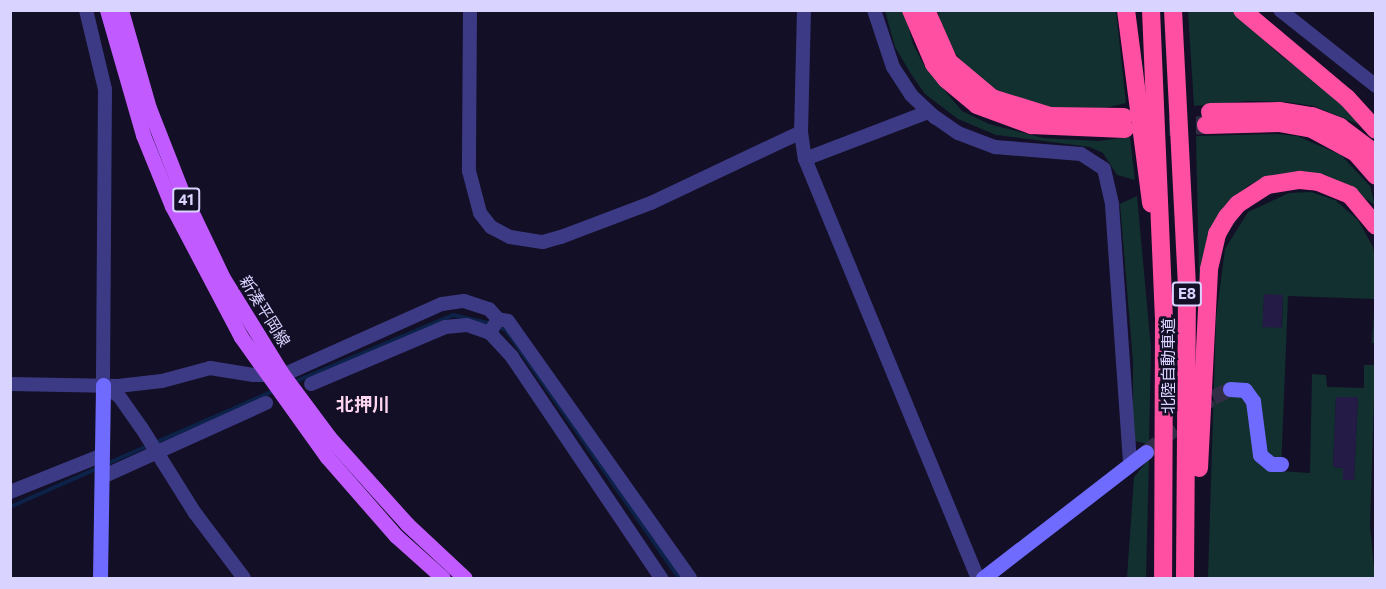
<!DOCTYPE html>
<meta charset="utf-8">
<style>
body{margin:0}
#map{position:relative;width:1386px;height:589px;overflow:hidden;background:#130f26;font-family:Commissioner,"Noto Sans JP",sans-serif}
div>[style]{position:absolute}
.green>*{inset:0;background:#12302f}
.stream>*{height:4px;margin:-2px;padding:0 2px;transform-origin:2px;border-radius:2px;background:#0c2248}
.building>*{inset:0;background:#241b47;transform-origin:0 0}
.secondary-tunnel>*{height:15px;margin-top:-7.5px;transform-origin:0;background:repeating-linear-gradient(90deg,#312d47 0 15px,transparent 0 23px)}
.highway-tunnel>*{height:18px;margin-top:-9px;transform-origin:0;background:repeating-linear-gradient(90deg,#312d47 0 18px,transparent 0 27px)}
.street>*{height:14px;margin:-7px;padding:0 7px;transform-origin:7px;border-radius:7px;background:#3d3a85}
.secondary>*{height:15px;margin:-7.5px;padding:0 7.5px;transform-origin:7.5px;border-radius:7.5px;background:#6f6bff}
.primary>*{height:15px;margin:-7.5px;padding:0 7.5px;transform-origin:7.5px;border-radius:7.5px;background:#c25bff}
.highway>*{height:18px;margin:-9px;padding:0 9px;transform-origin:9px;border-radius:9px;background:#ff4fa3}
span{translate:-50% -50%;white-space:nowrap;text-align:center;line-height:1.15;-webkit-text-stroke:5px #130f26;paint-order:stroke}
.shield-label span{padding:2px 4px;background:#130f26;border:2px solid;border-radius:4px;-webkit-text-stroke-width:0}
.shield-label{font-size:15px;color:#d9d4ff;font-weight:700}
.street-label{font-size:16px;color:#d9d4ff}
.neighbourhood-label{font-size:18px;color:#ffd6f0;font-weight:700}
.frame{position:absolute;inset:0;border:12px solid #d9d4ff;pointer-events:none}
</style>
<div id="map">
<div class="green">
<i style="clip-path:polygon(885px 11px,904px 11px,913px 44px,925px 67px,962px 111px,989px 124px,1043px 138px,1098px 141px,1130px 137px,1135px 180px,1117px 175px,1103px 153px,1090px 147px,996px 135px,958px 119px,925px 94px,911px 74px,895px 47px)"></i>
<i style="clip-path:polygon(938px 11px,1116px 11px,1126px 103px,1105px 108px,1050px 107px,996px 91px,973px 74px,955px 53px,942px 31px)"></i>
<i style="clip-path:polygon(1188px 11px,1232px 11px,1280px 55px,1339px 100px,1360px 125px,1314px 106px,1287px 102px,1248px 101px,1194px 106px)"></i>
<i style="clip-path:polygon(1277px 134px,1297px 136px,1341px 155px,1370px 186px,1375px 205px,1357px 193px,1300px 173px,1268px 177px,1249px 185px,1227px 205px,1209px 240px,1199px 279px,1196px 136px)"></i>
<i style="clip-path:polygon(evenodd,1311px 192px,1335px 200px,1358px 220px,1373px 247px,1376px 265px,1375px 343px,1372px 343px,1375px 299px,1288px 296px,1281px 471px,1310px 473px,1312px 374px,1326px 375px,1327px 387px,1364px 388px,1364px 365px,1375px 365px,1370px 526px,1375px 578px,1208px 578px,1216px 319px,1225px 249px,1248px 212px,1289px 193px,1311px 192px,1264px 295px,1283px 295px,1282px 327px,1263px 326px,1264px 295px,1311px 192px,1336px 397px,1358px 398px,1354px 480px,1343px 479px,1343px 468px,1333px 467px,1336px 397px)"></i>
<i style="clip-path:polygon(1137px 196px,1151px 348px,1149px 444px,1133px 441px,1133px 362px,1120px 204px)"></i>
<i style="clip-path:polygon(1149px 459px,1146px 578px,1127px 578px,1134px 477px)"></i>
</div>
<div class="stream">
<i style="left:498px;top:327px;width:9px;rotate:21deg"></i>
<i style="left:506px;top:330px;width:302px;rotate:55.1deg"></i>
<i style="left:294px;top:382px;width:173px;rotate:-22.8deg"></i>
<i style="left:453px;top:315px;width:39px;rotate:13deg"></i>
<i style="left:104px;top:465px;width:184px;rotate:-23.6deg"></i>
<i style="left:10px;top:507px;width:96px;rotate:-23.9deg"></i>
</div>
<div class="building">
<i style="left:1264px;top:294px;width:19px;height:33px;rotate:3deg"></i>
<i style="clip-path:polygon(1336px 397px,1358px 397px,1354px 480px,1343px 480px,1343px 468px,1333px 467px)"></i>
</div>
<div class="secondary-tunnel">
<i style="left:1146px;top:452px;width:87px;rotate:-39.4deg"></i>
<i style="left:1213px;top:397px;width:19px;rotate:-25deg"></i>
</div>
<div class="highway-tunnel">
<i style="left:1142px;top:128px;width:64px;rotate:-2.7deg"></i>
</div>
<div class="street">
<i style="left:86px;top:10px;width:81px;rotate:76.5deg"></i>
<i style="left:105px;top:89px;width:296px;rotate:90.4deg"></i>
<i style="left:470px;top:10px;width:161px;rotate:90.4deg"></i>
<i style="left:469px;top:171px;width:43px;rotate:75.3deg"></i>
<i style="left:480px;top:213px;width:18px;rotate:52deg"></i>
<i style="left:491px;top:227px;width:21px;rotate:28deg"></i>
<i style="left:510px;top:237px;width:33px;rotate:9deg"></i>
<i style="left:543px;top:242px;width:19px;rotate:-16deg"></i>
<i style="left:561px;top:237px;width:96px;rotate:-20.7deg"></i>
<i style="left:651px;top:203px;width:166px;rotate:-25.3deg"></i>
<i style="left:804px;top:10px;width:122px;rotate:91.4deg"></i>
<i style="left:801px;top:132px;width:27px;rotate:82deg"></i>
<i style="left:805px;top:159px;width:453px;rotate:67.6deg"></i>
<i style="left:874px;top:10px;width:60px;rotate:71.6deg"></i>
<i style="left:893px;top:67px;width:33px;rotate:57deg"></i>
<i style="left:911px;top:95px;width:33px;rotate:43deg"></i>
<i style="left:935px;top:117px;width:28px;rotate:35deg"></i>
<i style="left:958px;top:133px;width:40px;rotate:21deg"></i>
<i style="left:995px;top:147px;width:86px;rotate:4.7deg"></i>
<i style="left:1081px;top:154px;width:27px;rotate:33deg"></i>
<i style="left:1104px;top:169px;width:37px;rotate:77deg"></i>
<i style="left:1112px;top:205px;width:261px;rotate:86deg"></i>
<i style="left:1280px;top:10px;width:122px;rotate:38.4deg"></i>
<i style="left:805px;top:159px;width:132px;rotate:-20.9deg"></i>
<i style="left:498px;top:319px;width:16px;rotate:120deg"></i>
<i style="left:490px;top:333px;width:33px;rotate:47deg"></i>
<i style="left:512px;top:357px;width:267px;rotate:56deg"></i>
<i style="left:10px;top:384px;width:108px;rotate:1.1deg"></i>
<i style="left:118px;top:386px;width:44px;rotate:-6.5deg"></i>
<i style="left:162px;top:381px;width:50px;rotate:-15.2deg"></i>
<i style="left:210px;top:368px;width:44px;rotate:9.2deg"></i>
<i style="left:253px;top:375px;width:30px"></i>
<i style="left:283px;top:375px;width:174px;rotate:-24.1deg"></i>
<i style="left:442px;top:304px;width:22px;rotate:-8deg"></i>
<i style="left:464px;top:301px;width:26px;rotate:18deg"></i>
<i style="left:489px;top:309px;width:13px;rotate:48deg"></i>
<i style="left:498px;top:319px;width:10px;rotate:11deg"></i>
<i style="left:508px;top:321px;width:315px;rotate:54.7deg"></i>
<i style="left:311px;top:384px;width:146px;rotate:-23deg"></i>
<i style="left:445px;top:327px;width:22px;rotate:-5deg"></i>
<i style="left:467px;top:325px;width:24px;rotate:19deg"></i>
<i style="left:103px;top:385px;width:19px;rotate:35deg"></i>
<i style="left:119px;top:396px;width:38px;rotate:55deg"></i>
<i style="left:141px;top:427px;width:102px;rotate:57.9deg"></i>
<i style="left:195px;top:513px;width:81px;rotate:53deg"></i>
<i style="left:102px;top:477px;width:180px;rotate:-24.3deg"></i>
<i style="left:10px;top:492px;width:97px;rotate:-21.8deg"></i>
</div>
<div class="secondary">
<i style="left:1230px;top:389px;width:15px;rotate:4deg"></i>
<i style="left:1245px;top:390px;width:14px;rotate:54deg"></i>
<i style="left:1253px;top:401px;width:54px;rotate:82.6deg"></i>
<i style="left:1260px;top:455px;width:14px;rotate:39deg"></i>
<i style="left:1271px;top:464px;width:10px"></i>
<i style="left:100px;top:578px;width:193px;rotate:-89.1deg"></i>
<i style="left:983px;top:578px;width:206px;rotate:-37.7deg"></i>
</div>
<div class="primary">
<i style="left:107px;top:10px;width:130px;rotate:73.9deg"></i>
<i style="left:143px;top:135px;width:77px;rotate:67.8deg"></i>
<i style="left:172px;top:206px;width:148px;rotate:62.2deg"></i>
<i style="left:241px;top:337px;width:148px;rotate:54.4deg"></i>
<i style="left:327px;top:457px;width:105px;rotate:48.9deg"></i>
<i style="left:396px;top:536px;width:63px;rotate:41.8deg"></i>
<i style="left:121px;top:10px;width:102px;rotate:74.1deg"></i>
<i style="left:149px;top:108px;width:90px;rotate:68.6deg"></i>
<i style="left:182px;top:192px;width:95px;rotate:64.5deg"></i>
<i style="left:223px;top:278px;width:114px;rotate:58.3deg"></i>
<i style="left:283px;top:375px;width:77px;rotate:53.4deg"></i>
<i style="left:329px;top:437px;width:117px;rotate:48.1deg"></i>
<i style="left:407px;top:524px;width:79px;rotate:43deg"></i>
</div>
<div class="highway">
<i style="left:911px;top:10px;width:59px;rotate:66.9deg"></i>
<i style="left:934px;top:64px;width:19px;rotate:51deg"></i>
<i style="left:946px;top:79px;width:40px;rotate:40deg"></i>
<i style="left:977px;top:105px;width:58px;rotate:20.3deg"></i>
<i style="left:1031px;top:125px;width:94px;rotate:2.4deg"></i>
<i style="left:926px;top:10px;width:57px;rotate:66.1deg"></i>
<i style="left:949px;top:62px;width:56px;rotate:39.9deg"></i>
<i style="left:992px;top:98px;width:61px;rotate:17.2deg"></i>
<i style="left:1050px;top:116px;width:74px;rotate:0.8deg"></i>
<i style="left:1126px;top:10px;width:195px;rotate:82.6deg"></i>
<i style="left:1151px;top:10px;width:308px;rotate:87.6deg"></i>
<i style="left:1164px;top:318px;width:260px;rotate:90.2deg"></i>
<i style="left:1173px;top:10px;width:281px;rotate:87.1deg"></i>
<i style="left:1187px;top:291px;width:287px;rotate:90.4deg"></i>
<i style="left:1242px;top:10px;width:137px;rotate:40deg"></i>
<i style="left:1347px;top:98px;width:43px;rotate:47.8deg"></i>
<i style="left:1210px;top:112px;width:69px;rotate:-0.8deg"></i>
<i style="left:1279px;top:111px;width:33px;rotate:9deg"></i>
<i style="left:1312px;top:116px;width:30px;rotate:21deg"></i>
<i style="left:1340px;top:127px;width:45px;rotate:36.9deg"></i>
<i style="left:1206px;top:125px;width:73px;rotate:-1.6deg"></i>
<i style="left:1279px;top:123px;width:34px;rotate:10deg"></i>
<i style="left:1312px;top:129px;width:50px;rotate:28.6deg"></i>
<i style="left:1356px;top:153px;width:30px;rotate:49deg"></i>
<i style="left:1199px;top:468px;width:199px;rotate:-87.1deg"></i>
<i style="left:1209px;top:269px;width:36px;rotate:-77deg"></i>
<i style="left:1217px;top:234px;width:20px;rotate:-60deg"></i>
<i style="left:1227px;top:217px;width:17px;rotate:-50deg"></i>
<i style="left:1238px;top:204px;width:35px;rotate:-33deg"></i>
<i style="left:1267px;top:185px;width:33px;rotate:-9deg"></i>
<i style="left:1300px;top:180px;width:18px;rotate:6deg"></i>
<i style="left:1318px;top:182px;width:35px;rotate:22deg"></i>
<i style="left:1350px;top:195px;width:40px;rotate:50deg"></i>
</div>
<div class="shield-label">
<span style="left:186px;top:200px">41</span>
<span style="left:1187px;top:294px">E8</span>
</div>
<div class="street-label">
<span style="left:265px;top:311px;rotate:58deg">新湊平岡線</span>
<span style="left:1168px;top:366px;rotate:-90deg">北陸自動車道</span>
</div>
<div class="neighbourhood-label">
<span style="left:363px;top:404px">北押川</span>
</div>
<div class="frame"></div>
</div>
